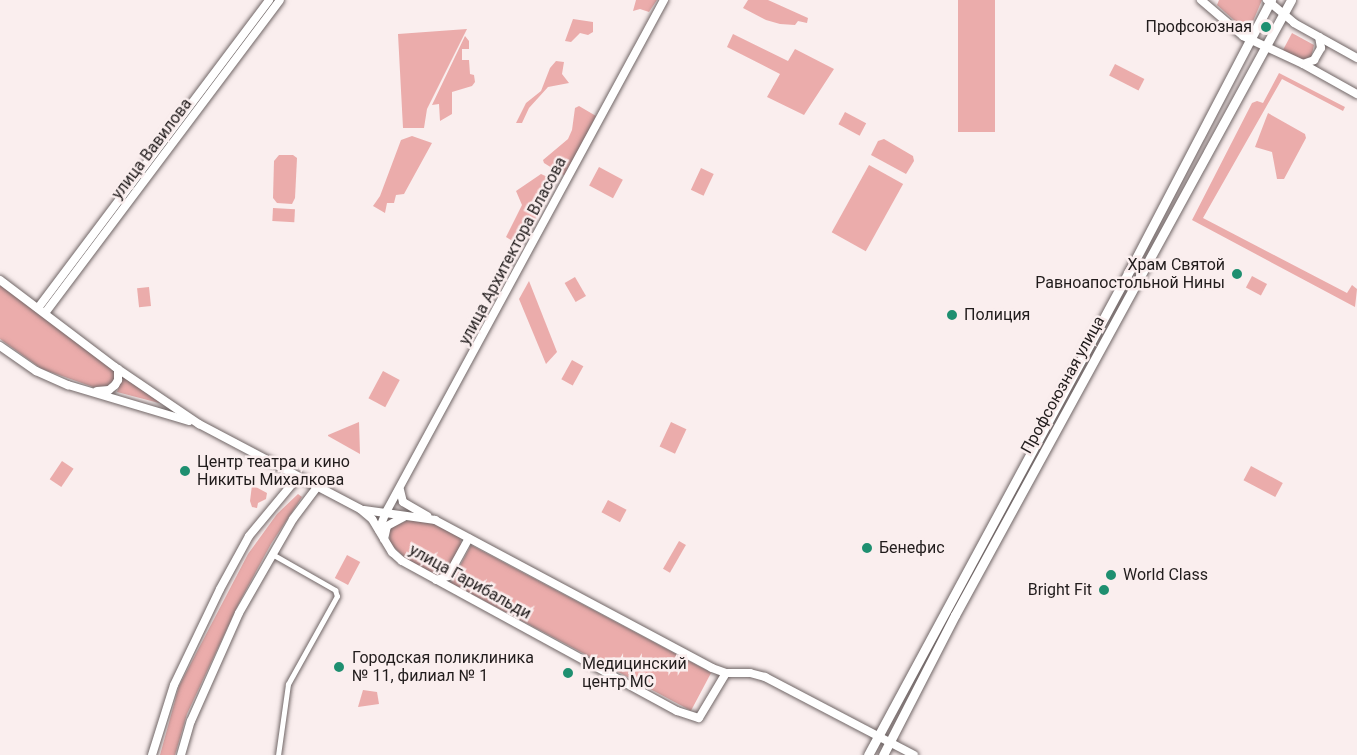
<!DOCTYPE html>
<meta charset="utf-8">
<style>
body{margin:0}
#map{position:relative;width:1357px;height:755px;overflow:hidden;background:#faeeee;font-family:Roboto,sans-serif}
div>[style]{position:absolute}
.green>*{inset:0;background:#ebacab;transform-origin:0 0}
.roads{filter:drop-shadow(0 0 2px #706666) drop-shadow(0 0 2px #706666)}
.street>*{height:5px;margin:-2.5px;padding:0 2.5px;transform-origin:2.5px;border-radius:2.5px;background:#fff}
.secondary>*{height:8px;margin:-4px;padding:0 4px;transform-origin:4px;border-radius:4px;background:#fff}
.primary>*{height:9px;margin:-4.5px;padding:0 4.5px;transform-origin:4.5px;border-radius:4.5px;background:#fff}
.dots>*{width:16px;height:16px;translate:-50% -50%;box-sizing:border-box;border:3px solid #faeeee;border-radius:50%}
span{translate:-50% -50%;white-space:nowrap;text-align:center;line-height:1.15;-webkit-text-stroke:5px #faeeee;paint-order:stroke}
.poi-label{font-size:16px;color:#211c1c}
.right{translate:-100% -50%;text-align:right}
.left{translate:0 -50%;text-align:left}
.street-label{font-size:16px;color:#211c1c}
</style>
<div id="map">
<div class="green">
<i style="clip-path:polygon(636px 0,657px 0,649px 12px,640px 9px,633px 11px)"></i>
<i style="clip-path:polygon(748px 0,768px 0,808px 18px,807px 23px,798px 21px,795px 25px,780px 24px,766px 20px,743px 8px)"></i>
<i style="left:958px;top:0;width:37px;height:132px"></i>
<i style="clip-path:polygon(1219px 0,1262px 0,1251px 26px,1245px 30px,1217px 5px)"></i>
<i style="clip-path:polygon(573px 19px,593px 22px,593px 32px,588px 35px,580px 33px,571px 42px,565px 41px)"></i>
<i style="clip-path:polygon(467px 29px,427px 109px,424px 128px,403px 128px,398px 34px)"></i>
<i style="clip-path:polygon(1292px 33px,1314px 45px,1311px 58px,1303px 61px,1283px 50px)"></i>
<i style="clip-path:polygon(733px 34px,788px 61px,795px 49px,834px 69px,804px 115px,767px 97px,780px 74px,727px 47px)"></i>
<i style="clip-path:polygon(465px 36px,469px 41px,469px 49px,462px 49px,462px 60px,469px 60px,470px 74px,474px 75px,475px 82px,472px 86px,452px 92px,452px 114px,440px 121px,439px 104px,432px 105px)"></i>
<i style="clip-path:polygon(556px 61px,564px 62px,562px 74px,569px 83px,548px 87px,529px 108px,522px 123px,516px 123px,526px 103px,541px 91px,550px 68px)"></i>
<i style="left:1115px;top:64px;width:33px;height:13px;rotate:27deg"></i>
<i style="clip-path:polygon(1279px 73px,1345px 107px,1343px 111px,1282px 79px,1203px 218px,1347px 293px,1352px 285px,1357px 289px,1355px 307px,1192px 220px,1252px 103px,1257px 101px,1263px 103px)"></i>
<i style="clip-path:polygon(579px 106px,596px 116px,565px 176px,544px 163px,543px 160px,568px 139px,572px 130px,575px 108px)"></i>
<i style="left:845px;top:112px;width:24px;height:14px;rotate:28deg"></i>
<i style="clip-path:polygon(1268px 113px,1305px 134px,1306px 138px,1284px 179px,1277px 179px,1272px 152px,1255px 147px)"></i>
<i style="clip-path:polygon(412px 136px,432px 143px,404px 194px,396px 195px,394px 203px,387px 203px,385px 213px,373px 206px,380px 196px,401px 140px)"></i>
<i style="clip-path:polygon(884px 139px,913px 156px,914px 161px,906px 174px,871px 155px,878px 141px)"></i>
<i style="clip-path:polygon(279px 155px,293px 155px,297px 158px,295px 198px,292px 204px,277px 203px,273px 198px,274px 161px)"></i>
<i style="left:869px;top:165px;width:39px;height:77px;rotate:29deg"></i>
<i style="left:599px;top:167px;width:27px;height:21px;rotate:28deg"></i>
<i style="left:701px;top:168px;width:14px;height:24px;rotate:25deg"></i>
<i style="clip-path:polygon(541px 174px,552px 179px,554px 184px,521px 246px,506px 237px,522px 205px,516px 191px)"></i>
<i style="left:273px;top:208px;width:22px;height:13px;rotate:3deg"></i>
<i style="left:1252px;top:276px;width:17px;height:13px;rotate:28deg"></i>
<i style="left:575px;top:277px;width:22px;height:12px;rotate:60deg"></i>
<i style="clip-path:polygon(529px 281px,557px 352px,546px 364px,519px 299px)"></i>
<i style="clip-path:polygon(0 285px,114px 368px,115px 379px,108px 387px,96px 388px,42px 369px,0 339px)"></i>
<i style="left:149px;top:287px;width:19px;height:12px;rotate:84deg"></i>
<i style="left:572px;top:360px;width:13px;height:22px;rotate:29deg"></i>
<i style="left:383px;top:371px;width:19px;height:31px;rotate:28deg"></i>
<i style="clip-path:polygon(123px 375px,161px 400px,159px 403px,117px 392px)"></i>
<i style="clip-path:polygon(359px 422px,360px 454px,328px 436px,328px 435px)"></i>
<i style="left:671px;top:422px;width:17px;height:27px;rotate:25deg"></i>
<i style="left:62px;top:461px;width:14px;height:22px;rotate:34deg"></i>
<i style="left:1251px;top:466px;width:36px;height:16px;rotate:28deg"></i>
<i style="clip-path:polygon(252px 485px,267px 493px,266px 499px,258px 503px,257px 508px,252px 507px,250px 501px)"></i>
<i style="clip-path:polygon(298px 494px,302px 497px,271px 544px,239px 603px,187px 714px,175px 755px,160px 755px,179px 686px,248px 554px,277px 514px)"></i>
<i style="left:608px;top:500px;width:21px;height:14px;rotate:28deg"></i>
<i style="clip-path:polygon(411px 519px,427px 520px,460px 537px,461px 545px,446px 573px,442px 576px,435px 576px,408px 561px,390px 543px,389px 528px)"></i>
<i style="left:679px;top:541px;width:8px;height:32px;rotate:30deg"></i>
<i style="left:471px;top:545px;width:272px;height:43px;rotate:28deg"></i>
<i style="left:347px;top:555px;width:15px;height:26px;rotate:28deg"></i>
<i style="clip-path:polygon(363px 690px,377px 692px,379px 704px,358px 707px)"></i>
</div>
<div class="roads">
<div class="street">
<i style="left:272px;top:554px;width:73px;rotate:29.7deg"></i>
<i style="left:335px;top:590px;width:6px;rotate:72deg"></i>
<i style="left:337px;top:596px;width:101px;rotate:119.1deg"></i>
<i style="left:288px;top:684px;width:72px;rotate:98deg"></i>
</div>
<div class="secondary">
<i style="left:1201px;top:0;width:55px;rotate:40.6deg"></i>
<i style="left:1243px;top:36px;width:66px;rotate:25deg"></i>
<i style="left:1303px;top:64px;width:62px;rotate:29.1deg"></i>
<i style="left:1267px;top:0;width:35px;rotate:40deg"></i>
<i style="left:1294px;top:23px;width:72px;rotate:29.1deg"></i>
<i style="left:1303px;top:64px;width:12px;rotate:-20deg"></i>
<i style="left:1314px;top:60px;width:14px;rotate:-60deg"></i>
<i style="left:1321px;top:48px;width:11px;rotate:-100deg"></i>
<i style="left:0;top:280px;width:144px;rotate:37.1deg"></i>
<i style="left:115px;top:367px;width:102px;rotate:34.2deg"></i>
<i style="left:199px;top:424px;width:182px;rotate:27.8deg"></i>
<i style="left:360px;top:509px;width:16px;rotate:40deg"></i>
<i style="left:372px;top:519px;width:39px;rotate:59deg"></i>
<i style="left:392px;top:552px;width:13px;rotate:42deg"></i>
<i style="left:402px;top:561px;width:246px;rotate:28.6deg"></i>
<i style="left:618px;top:679px;width:67px;rotate:28.5deg"></i>
<i style="left:677px;top:711px;width:23px;rotate:18deg"></i>
<i style="left:699px;top:718px;width:52px;rotate:-59deg"></i>
<i style="left:38px;top:308px;width:385px;rotate:-53.1deg"></i>
<i style="left:45px;top:313px;width:391px;rotate:-53.1deg"></i>
<i style="left:0;top:346px;width:44px;rotate:34.8deg"></i>
<i style="left:36px;top:371px;width:35px;rotate:24deg"></i>
<i style="left:68px;top:385px;width:126px;rotate:16.6deg"></i>
<i style="left:97px;top:391px;width:12px;rotate:-5deg"></i>
<i style="left:109px;top:390px;width:8px;rotate:-40deg"></i>
<i style="left:115px;top:385px;width:6px;rotate:-59deg"></i>
<i style="left:118px;top:380px;width:11px;rotate:-90deg"></i>
<i style="left:400px;top:490px;width:12px;rotate:76deg"></i>
<i style="left:403px;top:502px;width:28px;rotate:30deg"></i>
<i style="left:364px;top:510px;width:72px;rotate:8deg"></i>
<i style="left:435px;top:520px;width:314px;rotate:28.1deg"></i>
<i style="left:712px;top:668px;width:15px;rotate:20deg"></i>
<i style="left:726px;top:673px;width:24px"></i>
<i style="left:750px;top:673px;width:16px;rotate:15deg"></i>
<i style="left:765px;top:677px;width:168px;rotate:27.6deg"></i>
<i style="left:379px;top:530px;width:17px;rotate:-69deg"></i>
<i style="left:385px;top:514px;width:585px;rotate:-61.51deg"></i>
<i style="left:384px;top:539px;width:13px;rotate:-77deg"></i>
<i style="left:387px;top:526px;width:19px;rotate:-28deg"></i>
<i style="left:436px;top:580px;width:13px;rotate:-18deg"></i>
<i style="left:448px;top:576px;width:43px;rotate:-61.1deg"></i>
<i style="left:152px;top:755px;width:73px;rotate:-72.6deg"></i>
<i style="left:174px;top:685px;width:106px;rotate:-64.4deg"></i>
<i style="left:220px;top:589px;width:60px;rotate:-61.3deg"></i>
<i style="left:249px;top:536px;width:77px;rotate:-50.3deg"></i>
<i style="left:181px;top:755px;width:35px;rotate:-74deg"></i>
<i style="left:191px;top:721px;width:118px;rotate:-66deg"></i>
<i style="left:239px;top:613px;width:108px;rotate:-60.1deg"></i>
<i style="left:293px;top:519px;width:40px;rotate:-53deg"></i>
</div>
<div class="primary">
<i style="left:868px;top:755px;width:560px;rotate:-61.65deg"></i>
<i style="left:1134px;top:262px;width:296px;rotate:-62.4deg"></i>
<i style="left:883px;top:755px;width:157px;rotate:-62.8deg"></i>
<i style="left:955px;top:615px;width:701px;rotate:-61.35deg"></i>
</div>
</div>
<div class="dots">
<i style="left:1266px;top:27px;background:#1e8f70"></i>
<i style="left:1237px;top:274px;background:#1e8f70"></i>
<i style="left:952px;top:315px;background:#1e8f70"></i>
<i style="left:185px;top:471px;background:#1e8f70"></i>
<i style="left:867px;top:548px;background:#1e8f70"></i>
<i style="left:1111px;top:575px;background:#1e8f70"></i>
<i style="left:1104px;top:590px;background:#1e8f70"></i>
<i style="left:339px;top:667px;background:#1e8f70"></i>
<i style="left:568px;top:673px;background:#1e8f70"></i>
</div>
<div class="poi-label">
<span class="right" style="left:1252px;top:27px">Профсоюзная</span>
<span class="right" style="left:1225px;top:274px">Храм Святой<br>Равноапостольной Нины</span>
<span class="left" style="left:964px;top:315px">Полиция</span>
<span class="left" style="left:197px;top:471px">Центр театра и кино<br>Никиты Михалкова</span>
<span class="left" style="left:879px;top:548px">Бенефис</span>
<span class="left" style="left:1123px;top:575px">World Class</span>
<span class="right" style="left:1092px;top:590px">Bright Fit</span>
<span class="left" style="left:352px;top:667px">Городская поликлиника<br>№ 11, филиал № 1</span>
<span class="left" style="left:582px;top:673px">Медицинский<br>центр МС</span>
</div>
<div class="street-label">
<span style="left:152px;top:149px;rotate:-53deg">улица Вавилова</span>
<span style="left:513px;top:251px;rotate:-62deg">улица Архитектора Власова</span>
<span style="left:1063px;top:385px;rotate:-61deg">Профсоюзная улица</span>
<span style="left:470px;top:582px;rotate:29deg">улица Гарибальди</span>
</div>
</div>
